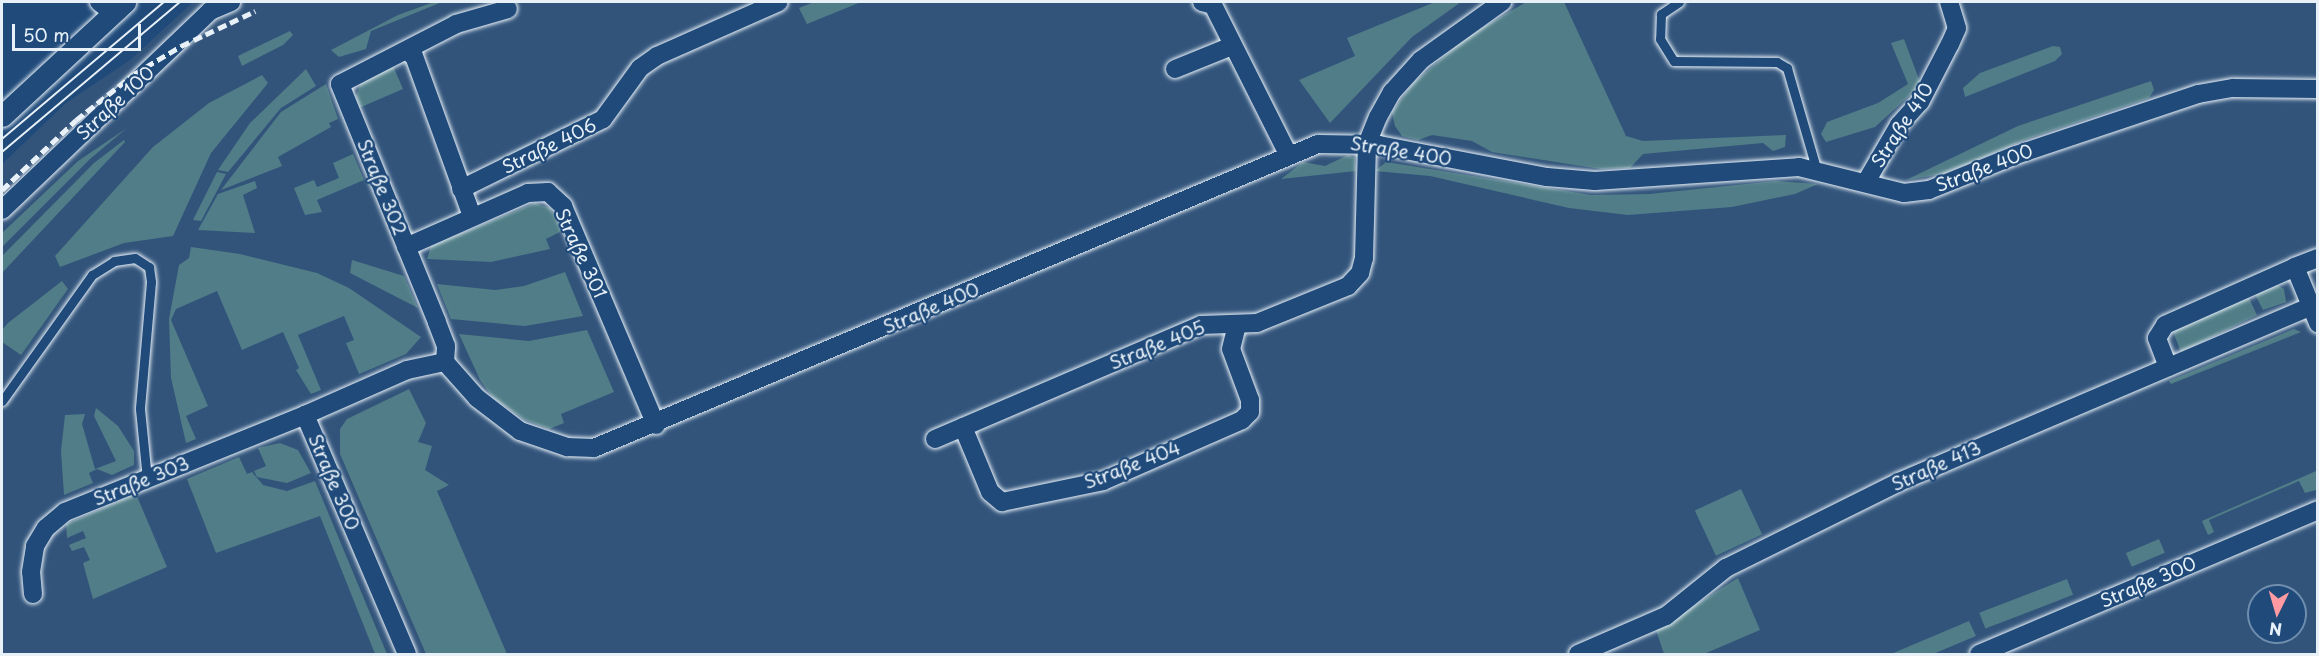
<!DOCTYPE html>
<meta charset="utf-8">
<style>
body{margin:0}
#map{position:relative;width:2319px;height:656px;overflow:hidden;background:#1f4a7a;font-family:"Playpen Sans",sans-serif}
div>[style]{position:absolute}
.built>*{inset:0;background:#32547b}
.green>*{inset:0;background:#507d87;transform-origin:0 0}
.roads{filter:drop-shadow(0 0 2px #e8f1f8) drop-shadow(0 0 2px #e8f1f8)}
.service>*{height:9px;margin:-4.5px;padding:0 4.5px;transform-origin:4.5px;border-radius:4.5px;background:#1f4a7a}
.minor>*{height:18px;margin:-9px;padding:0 9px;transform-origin:9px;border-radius:9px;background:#1f4a7a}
.tertiary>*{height:21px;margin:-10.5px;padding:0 10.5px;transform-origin:10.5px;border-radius:10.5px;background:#1f4a7a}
.tram>*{height:1.5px;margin:-0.75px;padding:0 0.75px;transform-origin:0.75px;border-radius:0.75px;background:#e8f1f8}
.rail>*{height:4.5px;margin-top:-2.25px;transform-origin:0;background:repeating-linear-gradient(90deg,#e8f1f8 0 9px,transparent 0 13.5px)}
span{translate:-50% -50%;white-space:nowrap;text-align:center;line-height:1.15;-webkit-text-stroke:4.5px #1f4a7a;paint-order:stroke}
.street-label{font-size:18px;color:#e8f1f8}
.frame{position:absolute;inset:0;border:3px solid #e8f1f8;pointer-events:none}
.north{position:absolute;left:2247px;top:584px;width:60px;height:60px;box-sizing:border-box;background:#1f4a7a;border:2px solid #6f8dac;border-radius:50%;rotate:185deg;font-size:16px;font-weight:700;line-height:24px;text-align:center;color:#e8f1f8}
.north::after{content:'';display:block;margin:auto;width:21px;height:27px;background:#ff9aa2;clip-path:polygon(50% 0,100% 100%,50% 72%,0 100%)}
.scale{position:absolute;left:12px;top:24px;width:129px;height:27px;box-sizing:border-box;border:3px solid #e8f1f8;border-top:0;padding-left:8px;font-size:18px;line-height:21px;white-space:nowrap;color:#e8f1f8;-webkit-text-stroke:4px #1f4a7a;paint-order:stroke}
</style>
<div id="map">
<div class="built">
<i style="clip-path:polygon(evenodd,193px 2px,2317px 2px,2317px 654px,2px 654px,2px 164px,66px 103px,130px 60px,193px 2px,2259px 596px,2295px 596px,2295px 632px,2259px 632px,2259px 596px)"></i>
</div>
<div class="green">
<i style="clip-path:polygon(434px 2px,442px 2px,371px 31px,366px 49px,339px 57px,331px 50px,398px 15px)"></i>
<i style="clip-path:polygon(814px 2px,861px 2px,807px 24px,799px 8px)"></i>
<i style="clip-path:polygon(1435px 2px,1461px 2px,1412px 37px,1330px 123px,1299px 80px,1355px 56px,1347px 38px)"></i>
<i style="clip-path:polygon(1526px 2px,1564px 2px,1626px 136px,1643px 141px,1786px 135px,1785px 147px,1773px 151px,1763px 143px,1643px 154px,1630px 168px,1601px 169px,1492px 152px,1472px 141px,1432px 135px,1418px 140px,1402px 136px,1395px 126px,1392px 112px,1412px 84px,1467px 37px)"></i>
<i style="clip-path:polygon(290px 31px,293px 35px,283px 45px,242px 66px,238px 56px)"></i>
<i style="clip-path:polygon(1904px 39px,1921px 85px,1875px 127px,1826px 142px,1821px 134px,1827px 122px,1878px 103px,1908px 84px,1891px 43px)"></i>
<i style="clip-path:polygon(2053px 46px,2060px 47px,2062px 54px,2055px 61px,1965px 97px,1963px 88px,1980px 73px)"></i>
<i style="clip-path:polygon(391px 61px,403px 89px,359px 108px,356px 96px,362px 80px)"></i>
<i style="clip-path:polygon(306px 69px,316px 86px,281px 108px,228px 172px,218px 170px,250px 123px)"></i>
<i style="clip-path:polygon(262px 75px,268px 83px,211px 153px,173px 236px,124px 243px,60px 267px,55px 256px,153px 147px,209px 103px)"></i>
<i style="clip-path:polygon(2151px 81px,2154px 90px,2149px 98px,2027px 139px,1943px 174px,1906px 180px,2018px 126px)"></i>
<i style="clip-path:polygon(326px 84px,338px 119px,329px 123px,331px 127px,278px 157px,282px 166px,221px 190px,281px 112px)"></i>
<i style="clip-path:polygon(127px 128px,90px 159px,2px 247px,2px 233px,78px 161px)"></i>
<i style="clip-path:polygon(124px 140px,125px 142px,2px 273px,2px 256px,94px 163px)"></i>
<i style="clip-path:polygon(353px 154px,364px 180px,317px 200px,322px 212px,305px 215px,294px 188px,314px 180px,317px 187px,339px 178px,333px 163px)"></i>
<i style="clip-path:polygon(1348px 155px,1355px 158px,1356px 171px,1281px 179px,1303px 162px,1325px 166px)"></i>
<i style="clip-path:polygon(1386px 162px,1591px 195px,1649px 194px,1776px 181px,1818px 184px,1795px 194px,1732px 207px,1628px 215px,1569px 208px,1430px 176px,1375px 171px)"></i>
<i style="clip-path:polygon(217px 172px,226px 174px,201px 221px,193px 220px)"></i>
<i style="clip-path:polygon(255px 181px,257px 188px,243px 195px,255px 233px,198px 230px,218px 194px)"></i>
<i style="clip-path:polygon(535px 203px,550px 208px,562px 231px,546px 239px,550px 249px,491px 262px,427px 259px,431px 246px)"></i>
<i style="clip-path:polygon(191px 247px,240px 254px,317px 273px,349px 288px,421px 337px,406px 354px,359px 374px,346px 343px,354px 340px,344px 316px,298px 335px,321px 390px,311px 394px,296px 370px,299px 368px,283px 332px,242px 350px,217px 291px,176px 309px,171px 320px,208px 406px,186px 416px,196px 439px,186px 443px,171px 378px,169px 319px,179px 265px,189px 258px)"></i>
<i style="clip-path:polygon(352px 260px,404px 276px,418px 308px,350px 273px)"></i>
<i style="clip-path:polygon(565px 272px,583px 316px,525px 326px,451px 319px,437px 284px,495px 290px,524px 286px)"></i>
<i style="clip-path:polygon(62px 281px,68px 289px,21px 355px,2px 342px,2px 330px,8px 323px)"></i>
<i style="clip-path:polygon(2275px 284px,2284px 289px,2286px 302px,2263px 310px,2255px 294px)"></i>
<i style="clip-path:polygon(2247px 294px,2257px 315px,2181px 352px,2171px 327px)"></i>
<i style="clip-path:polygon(2294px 329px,2301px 332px,2171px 384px,2169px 381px)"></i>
<i style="clip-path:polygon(587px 330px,614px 392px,561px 414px,564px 423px,549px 429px,525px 420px,494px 399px,480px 380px,459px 334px,529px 341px)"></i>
<i style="clip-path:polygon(409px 389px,426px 423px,418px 442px,432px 446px,425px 470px,449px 485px,437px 491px,507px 654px,426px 654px,340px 454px,340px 429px,347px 419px)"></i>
<i style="clip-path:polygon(96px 408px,118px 426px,134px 451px,134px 465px,112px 475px,97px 469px,89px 473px,93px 483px,64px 495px,61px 451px,65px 415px,85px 414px,82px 424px,95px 469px,116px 461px,94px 416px)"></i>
<i style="clip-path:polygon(280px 443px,298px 450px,311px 473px,287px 483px,257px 477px,254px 471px,266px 466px,258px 448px)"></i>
<i style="clip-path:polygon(239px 457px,247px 474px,252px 472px,263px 485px,287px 491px,315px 481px,387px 654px,375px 654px,320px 516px,216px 553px,187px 479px)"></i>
<i style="clip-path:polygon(2316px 471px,2316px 490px,2305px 493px,2299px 481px,2209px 520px,2214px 532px,2208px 535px,2202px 521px)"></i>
<i style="left:1741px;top:489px;width:50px;height:51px;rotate:65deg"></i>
<i style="clip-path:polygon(136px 494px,167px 567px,93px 599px,83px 563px,90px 560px,84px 547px,72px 551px,69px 545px,86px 538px,83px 531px,67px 538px,66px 524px)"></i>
<i style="left:2159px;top:539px;width:15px;height:36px;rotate:67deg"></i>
<i style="clip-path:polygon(1738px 578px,1760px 630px,1704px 654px,1664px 654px,1656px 630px)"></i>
<i style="left:2067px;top:579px;width:17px;height:94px;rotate:69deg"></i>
<i style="clip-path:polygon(1969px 621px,1976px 636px,1933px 654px,1891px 654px)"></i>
</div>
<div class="roads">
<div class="service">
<i style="left:1679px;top:2px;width:22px;rotate:146deg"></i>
<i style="left:1661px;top:14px;width:25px;rotate:92deg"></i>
<i style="left:1660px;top:39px;width:26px;rotate:58deg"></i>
<i style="left:1674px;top:61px;width:103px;rotate:0.6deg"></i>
<i style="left:1777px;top:62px;width:12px;rotate:31deg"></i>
<i style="left:1787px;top:68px;width:107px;rotate:73.8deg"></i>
<i style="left:2px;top:401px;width:155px;rotate:-54.5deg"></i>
<i style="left:92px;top:275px;width:26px;rotate:-32deg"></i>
<i style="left:114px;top:261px;width:21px;rotate:-8deg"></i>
<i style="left:135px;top:258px;width:17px;rotate:33deg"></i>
<i style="left:149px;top:267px;width:15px;rotate:82deg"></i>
<i style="left:151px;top:282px;width:127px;rotate:95deg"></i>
<i style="left:140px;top:409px;width:70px;rotate:84.3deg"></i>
</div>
<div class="minor">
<i style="left:99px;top:2px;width:18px;rotate:38deg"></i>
<i style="left:1202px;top:2px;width:11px;rotate:15deg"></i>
<i style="left:1213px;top:5px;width:167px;rotate:63.3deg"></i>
<i style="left:408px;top:52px;width:7px;rotate:34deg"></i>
<i style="left:414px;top:56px;width:170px;rotate:70.1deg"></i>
<i style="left:1175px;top:69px;width:61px;rotate:-22deg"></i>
<i style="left:1866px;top:182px;width:66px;rotate:-59.9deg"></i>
<i style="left:1899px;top:125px;width:31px;rotate:-48deg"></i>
<i style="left:1920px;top:102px;width:65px;rotate:-62.7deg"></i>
<i style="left:1950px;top:44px;width:17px;rotate:-66deg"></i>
<i style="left:1957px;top:28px;width:27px;rotate:-107deg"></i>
<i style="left:461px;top:189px;width:158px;rotate:-26.2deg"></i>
<i style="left:603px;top:119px;width:63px;rotate:-54deg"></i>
<i style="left:640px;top:68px;width:21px;rotate:-35deg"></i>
<i style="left:657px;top:56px;width:133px;rotate:-23.9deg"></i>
<i style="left:2px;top:210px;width:288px;rotate:-43.7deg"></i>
<i style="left:210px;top:11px;width:23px;rotate:-23deg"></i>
<i style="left:406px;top:247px;width:133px;rotate:-23.9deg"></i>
<i style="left:528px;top:193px;width:20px;rotate:-3deg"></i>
<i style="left:548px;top:192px;width:21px;rotate:43deg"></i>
<i style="left:563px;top:206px;width:238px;rotate:67deg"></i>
<i style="left:2318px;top:258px;width:25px;rotate:159deg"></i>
<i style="left:2295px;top:267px;width:61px;rotate:67.7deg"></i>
<i style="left:445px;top:362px;width:48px;rotate:48.4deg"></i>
<i style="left:477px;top:398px;width:54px;rotate:37.5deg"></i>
<i style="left:520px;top:431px;width:50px;rotate:18.8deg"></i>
<i style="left:567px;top:447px;width:27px;rotate:2deg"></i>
<i style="left:594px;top:448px;width:785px;rotate:-22.78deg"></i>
<i style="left:1318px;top:144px;width:61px;rotate:0.9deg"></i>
<i style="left:1379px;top:145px;width:171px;rotate:10.8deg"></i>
<i style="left:1547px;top:177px;width:48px;rotate:4.8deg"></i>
<i style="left:1595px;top:181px;width:204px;rotate:-3.9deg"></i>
<i style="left:1799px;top:167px;width:108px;rotate:13.9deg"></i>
<i style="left:1904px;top:193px;width:25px;rotate:-7deg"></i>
<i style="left:1929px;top:190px;width:94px;rotate:-21.9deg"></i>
<i style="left:2016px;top:155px;width:192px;rotate:-18.5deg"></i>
<i style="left:2198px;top:94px;width:36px;rotate:-10deg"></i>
<i style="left:2233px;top:88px;width:85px;rotate:0.7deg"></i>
<i style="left:445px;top:362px;width:16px;rotate:-86deg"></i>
<i style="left:446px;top:346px;width:26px;rotate:-111deg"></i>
<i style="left:437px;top:322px;width:257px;rotate:-112.2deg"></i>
<i style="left:340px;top:84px;width:131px;rotate:-27.3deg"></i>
<i style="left:456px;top:24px;width:54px;rotate:-16.1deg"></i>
<i style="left:2168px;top:367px;width:31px;rotate:-111deg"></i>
<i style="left:2157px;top:338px;width:15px;rotate:-58deg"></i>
<i style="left:2165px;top:325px;width:142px;rotate:-24deg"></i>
<i style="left:963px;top:427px;width:70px;rotate:67.4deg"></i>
<i style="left:990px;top:492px;width:16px;rotate:40deg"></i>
<i style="left:1002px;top:502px;width:103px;rotate:-11.7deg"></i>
<i style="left:1103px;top:481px;width:152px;rotate:-23.7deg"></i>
<i style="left:1242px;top:420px;width:11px;rotate:-45deg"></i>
<i style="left:1250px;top:412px;width:12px;rotate:-90deg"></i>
<i style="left:1250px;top:400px;width:54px;rotate:-110.4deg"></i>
<i style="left:1231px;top:349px;width:25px;rotate:-76deg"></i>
<i style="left:935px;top:439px;width:289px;rotate:-23.2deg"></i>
<i style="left:1201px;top:325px;width:56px;rotate:-2deg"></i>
<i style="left:1257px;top:323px;width:98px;rotate:-22.1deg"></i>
<i style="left:1348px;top:286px;width:18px;rotate:-47deg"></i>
<i style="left:1360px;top:273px;width:16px;rotate:-75deg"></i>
<i style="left:1364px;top:258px;width:114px;rotate:-88.5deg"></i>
<i style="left:1367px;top:144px;width:29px;rotate:-68deg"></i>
<i style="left:1378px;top:117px;width:29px;rotate:-61deg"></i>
<i style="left:1392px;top:92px;width:43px;rotate:-47.8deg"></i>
<i style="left:1421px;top:60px;width:100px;rotate:-35.6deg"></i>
<i style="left:33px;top:594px;width:22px;rotate:-95deg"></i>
<i style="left:31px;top:572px;width:26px;rotate:-81deg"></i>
<i style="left:35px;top:546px;width:21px;rotate:-59deg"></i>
<i style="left:46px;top:528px;width:25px;rotate:-40deg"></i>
<i style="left:65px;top:512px;width:259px;rotate:-22deg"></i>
<i style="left:407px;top:654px;width:260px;rotate:-113.1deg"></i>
<i style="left:305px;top:415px;width:111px;rotate:-23.8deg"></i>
<i style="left:407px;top:370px;width:39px;rotate:-12deg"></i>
<i style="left:1578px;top:654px;width:96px;rotate:-23.4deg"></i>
<i style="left:1666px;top:616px;width:77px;rotate:-38.7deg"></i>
<i style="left:1726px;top:568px;width:193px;rotate:-26.4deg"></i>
<i style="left:1899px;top:482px;width:448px;rotate:-23.1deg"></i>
<i style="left:1979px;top:654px;width:368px;rotate:-23deg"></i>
</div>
<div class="tertiary">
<i style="left:2px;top:116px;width:168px;rotate:-42.8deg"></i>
</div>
</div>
<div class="tram">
<i style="left:2px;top:139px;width:212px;rotate:-40.2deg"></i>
<i style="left:2px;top:152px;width:233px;rotate:-40.1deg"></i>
</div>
<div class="rail">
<i style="left:2px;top:190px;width:102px;rotate:-43.4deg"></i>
<i style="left:76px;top:120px;width:74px;rotate:-38.4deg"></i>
<i style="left:134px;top:74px;width:55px;rotate:-30.8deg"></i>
<i style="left:181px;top:46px;width:82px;rotate:-25.3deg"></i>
</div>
<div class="street-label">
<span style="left:115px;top:103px;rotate:-43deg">Straße 100</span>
<span style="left:1902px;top:125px;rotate:-57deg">Straße 410</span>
<span style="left:549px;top:146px;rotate:-26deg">Straße 406</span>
<span style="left:1401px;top:151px;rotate:9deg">Straße 400</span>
<span style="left:1984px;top:168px;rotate:-21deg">Straße 400</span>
<span style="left:382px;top:187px;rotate:68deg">Straße 302</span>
<span style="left:581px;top:253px;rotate:65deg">Straße 301</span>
<span style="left:931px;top:308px;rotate:-23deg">Straße 400</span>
<span style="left:1157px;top:345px;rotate:-22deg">Straße 405</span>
<span style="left:1132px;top:465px;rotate:-21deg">Straße 404</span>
<span style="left:1936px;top:466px;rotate:-24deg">Straße 413</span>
<span style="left:141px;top:481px;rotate:-22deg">Straße 303</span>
<span style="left:334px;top:482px;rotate:67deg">Straße 300</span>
<span style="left:2148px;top:582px;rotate:-23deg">Straße 300</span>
</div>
<div class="frame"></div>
<div class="north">N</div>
<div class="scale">50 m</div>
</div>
